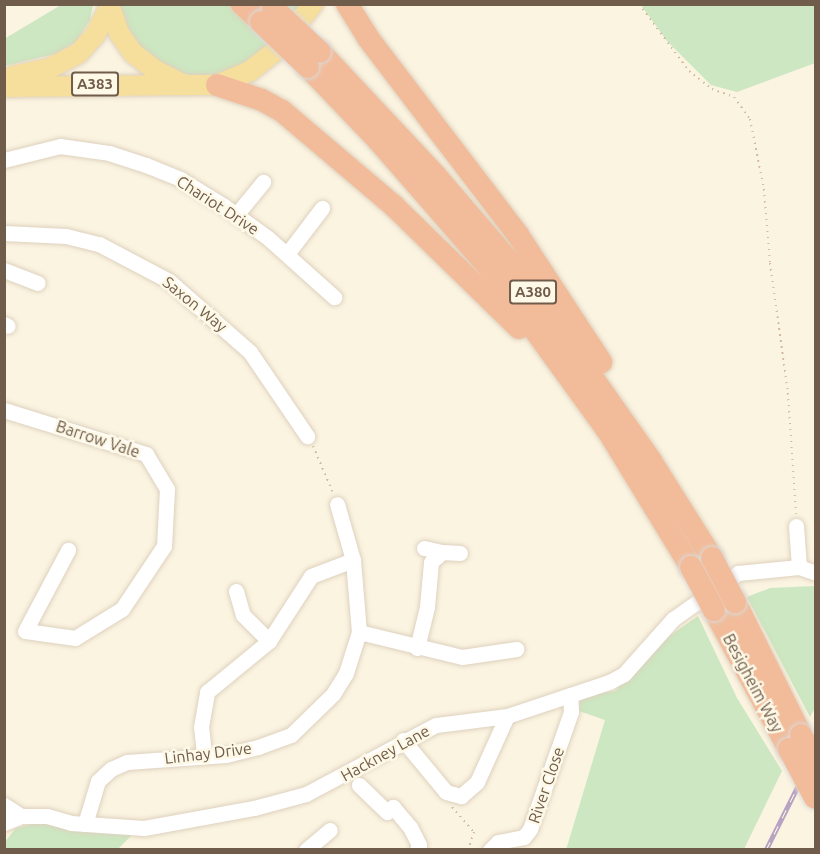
<!DOCTYPE html>
<style>
body{margin:0}
#map{position:relative;width:820px;height:854px;overflow:hidden;background:#fbf4e1;font-family:Ubuntu,sans-serif}
div>[style]{position:absolute}
.green>*{inset:0;background:#cce7c1}
.path>*{height:2px;margin-top:-1px;transform-origin:0;background:repeating-linear-gradient(90deg,#d3b99e 0 1.5px,transparent 0 6px)}
.roads{filter:drop-shadow(0 0 2px #ded1be) drop-shadow(0 0 2px #ded1be)}
.minor>*{height:15px;margin:-7.5px;padding:0 7.5px;transform-origin:7.5px;border-radius:7.5px;background:#fff}
.major>*{height:20px;margin:-10px;padding:0 10px;transform-origin:10px;border-radius:10px;background:#f6df9d}
.highway>*{height:22px;margin:-11px;padding:0 11px;transform-origin:11px;border-radius:11px;background:#f2bc9b}
.rail>*{height:5px;margin-top:-2.5px;transform-origin:0;background:repeating-linear-gradient(90deg,#fef8e7 0 9px,#b7a2c2 0 18px);box-sizing:border-box;border-block:2px solid #b7a2c2}
.bridges{filter:drop-shadow(0 0 2px #ddd8d4) drop-shadow(0 0 2px #ddd8d4)}
.highway-bridge>*{height:22px;margin:-11px;padding:0 11px;transform-origin:11px;border-radius:11px;background:#f2bc9b}
span{translate:-50% -50%;white-space:nowrap;text-align:center;line-height:1.15;-webkit-text-stroke:5px #fef8e7;paint-order:stroke}
.shield-label span{padding:2px 4px;background:#fef8e7;border:2px solid;border-radius:4px;-webkit-text-stroke-width:0}
.shield-label{font-size:15px;color:#705c4a;font-weight:700}
.street-label{font-size:16px;color:#705c4a}
.frame{position:absolute;inset:0;border:6px solid #705c4a;pointer-events:none}
</style>
<div id="map">
<div class="green">
<i style="clip-path:polygon(61px 5px,93px 5px,90px 20px,76px 42px,55px 54px,5px 66px,4px 39px)"></i>
<i style="clip-path:polygon(117px 5px,307px 5px,253px 62px,225px 74px,200px 77px,172px 71px,151px 60px,127px 32px)"></i>
<i style="clip-path:polygon(641px 5px,815px 5px,815px 63px,737px 92px,711px 85px,667px 41px)"></i>
<i style="clip-path:polygon(815px 586px,816px 706px,810px 717px,747px 597px,770px 588px)"></i>
<i style="clip-path:polygon(698px 616px,737px 698px,782px 771px,744px 849px,566px 850px,605px 720px,579px 711px,581px 696px,615px 691px,655px 646px)"></i>
<i style="clip-path:polygon(44px 821px,135px 832px,118px 849px,7px 849px,4px 843px,16px 828px)"></i>
</div>
<div class="path">
<i style="left:639px;top:4px;width:84px;rotate:53.3deg"></i>
<i style="left:689px;top:71px;width:29px;rotate:38deg"></i>
<i style="left:712px;top:89px;width:23px;rotate:20deg"></i>
<i style="left:734px;top:97px;width:27px;rotate:54deg"></i>
<i style="left:750px;top:119px;width:71px;rotate:78.7deg"></i>
<i style="left:764px;top:189px;width:74px;rotate:85.4deg"></i>
<i style="left:770px;top:263px;width:131px;rotate:82.1deg"></i>
<i style="left:788px;top:393px;width:121px;rotate:86.2deg"></i>
<i style="left:313px;top:446px;width:51px;rotate:66.9deg"></i>
<i style="left:452px;top:807px;width:33px;rotate:49deg"></i>
<i style="left:474px;top:832px;width:19px;rotate:108deg"></i>
</div>
<div class="roads">
<div class="minor">
<i style="left:4px;top:160px;width:58px;rotate:-14deg"></i>
<i style="left:60px;top:146px;width:49px;rotate:8.1deg"></i>
<i style="left:109px;top:153px;width:39px;rotate:18deg"></i>
<i style="left:146px;top:165px;width:37px;rotate:22deg"></i>
<i style="left:180px;top:179px;width:52px;rotate:31.5deg"></i>
<i style="left:224px;top:206px;width:54px;rotate:36deg"></i>
<i style="left:268px;top:238px;width:89px;rotate:41.8deg"></i>
<i style="left:236px;top:215px;width:43px;rotate:-50.7deg"></i>
<i style="left:4px;top:233px;width:62px;rotate:2.8deg"></i>
<i style="left:66px;top:236px;width:34px;rotate:14deg"></i>
<i style="left:99px;top:244px;width:79px;rotate:27.9deg"></i>
<i style="left:169px;top:281px;width:108px;rotate:41.2deg"></i>
<i style="left:250px;top:352px;width:102px;rotate:55.8deg"></i>
<i style="left:287px;top:254px;width:58px;rotate:-52.7deg"></i>
<i style="left:4px;top:270px;width:36px;rotate:21deg"></i>
<i style="left:4px;top:324px;width:4px;rotate:27deg"></i>
<i style="left:4px;top:410px;width:149px;rotate:17.2deg"></i>
<i style="left:146px;top:454px;width:41px;rotate:59deg"></i>
<i style="left:167px;top:489px;width:57px;rotate:93deg"></i>
<i style="left:164px;top:546px;width:76px;rotate:123.7deg"></i>
<i style="left:122px;top:609px;width:55px;rotate:148.3deg"></i>
<i style="left:75px;top:638px;width:50px;rotate:-172deg"></i>
<i style="left:25px;top:631px;width:92px;rotate:-62deg"></i>
<i style="left:796px;top:526px;width:41px;rotate:85.8deg"></i>
<i style="left:424px;top:548px;width:18px;rotate:13deg"></i>
<i style="left:236px;top:591px;width:25px;rotate:74deg"></i>
<i style="left:243px;top:615px;width:37px;rotate:45deg"></i>
<i style="left:359px;top:632px;width:106px;rotate:13.6deg"></i>
<i style="left:462px;top:657px;width:55px;rotate:-8.4deg"></i>
<i style="left:417px;top:648px;width:42px;rotate:-76.3deg"></i>
<i style="left:427px;top:607px;width:45px;rotate:-84.9deg"></i>
<i style="left:431px;top:562px;width:15px;rotate:-42deg"></i>
<i style="left:442px;top:552px;width:18px;rotate:3deg"></i>
<i style="left:403px;top:740px;width:67px;rotate:50.4deg"></i>
<i style="left:446px;top:792px;width:16px;rotate:15deg"></i>
<i style="left:461px;top:796px;width:21px;rotate:-41deg"></i>
<i style="left:477px;top:782px;width:72px;rotate:-65.6deg"></i>
<i style="left:204px;top:754px;width:27px;rotate:-96deg"></i>
<i style="left:201px;top:727px;width:36px;rotate:-80deg"></i>
<i style="left:207px;top:692px;width:80px;rotate:-39.4deg"></i>
<i style="left:269px;top:641px;width:77px;rotate:-57.1deg"></i>
<i style="left:311px;top:576px;width:45px;rotate:-20.9deg"></i>
<i style="left:359px;top:785px;width:39px;rotate:44deg"></i>
<i style="left:387px;top:812px;width:8px;rotate:-40deg"></i>
<i style="left:393px;top:807px;width:26px;rotate:50deg"></i>
<i style="left:410px;top:827px;width:20px;rotate:63deg"></i>
<i style="left:419px;top:845px;width:5px;rotate:112deg"></i>
<i style="left:4px;top:805px;width:20px;rotate:33deg"></i>
<i style="left:4px;top:823px;width:18px;rotate:-22deg"></i>
<i style="left:21px;top:816px;width:26px"></i>
<i style="left:47px;top:816px;width:25px;rotate:16deg"></i>
<i style="left:71px;top:823px;width:73px;rotate:3.9deg"></i>
<i style="left:144px;top:828px;width:112px;rotate:-10.3deg"></i>
<i style="left:254px;top:808px;width:54px;rotate:-15.1deg"></i>
<i style="left:306px;top:794px;width:147px;rotate:-28deg"></i>
<i style="left:436px;top:725px;width:72px;rotate:-7.2deg"></i>
<i style="left:507px;top:716px;width:108px;rotate:-18.4deg"></i>
<i style="left:609px;top:682px;width:17px;rotate:-28deg"></i>
<i style="left:624px;top:674px;width:74px;rotate:-48.3deg"></i>
<i style="left:673px;top:619px;width:80px;rotate:-35.3deg"></i>
<i style="left:738px;top:573px;width:61px;rotate:-5.6deg"></i>
<i style="left:799px;top:567px;width:18px;rotate:19deg"></i>
<i style="left:85px;top:824px;width:45px;rotate:-73.2deg"></i>
<i style="left:98px;top:781px;width:18px;rotate:-43deg"></i>
<i style="left:111px;top:769px;width:17px;rotate:-24deg"></i>
<i style="left:127px;top:762px;width:99px;rotate:-4deg"></i>
<i style="left:226px;top:755px;width:33px;rotate:-14deg"></i>
<i style="left:258px;top:747px;width:35px;rotate:-20deg"></i>
<i style="left:291px;top:735px;width:59px;rotate:-44.3deg"></i>
<i style="left:333px;top:694px;width:25px;rotate:-58deg"></i>
<i style="left:346px;top:673px;width:43px;rotate:-72.4deg"></i>
<i style="left:359px;top:632px;width:72px;rotate:-94.8deg"></i>
<i style="left:353px;top:560px;width:58px;rotate:-105.9deg"></i>
<i style="left:306px;top:850px;width:31px;rotate:-40deg"></i>
<i style="left:490px;top:850px;width:11px;rotate:-45deg"></i>
<i style="left:498px;top:842px;width:26px;rotate:-11deg"></i>
<i style="left:524px;top:837px;width:10px;rotate:-53deg"></i>
<i style="left:530px;top:829px;width:124px;rotate:-70.7deg"></i>
<i style="left:571px;top:712px;width:17px;rotate:-93deg"></i>
</div>
<div class="major">
<i style="left:109px;top:4px;width:31px;rotate:71deg"></i>
<i style="left:119px;top:33px;width:24px;rotate:55deg"></i>
<i style="left:133px;top:53px;width:28px;rotate:38deg"></i>
<i style="left:155px;top:70px;width:34px;rotate:27deg"></i>
<i style="left:185px;top:85px;width:32px"></i>
<i style="left:217px;top:85px;width:36px;rotate:-23deg"></i>
<i style="left:250px;top:71px;width:33px;rotate:-38deg"></i>
<i style="left:276px;top:51px;width:60px;rotate:-51.8deg"></i>
<i style="left:13px;top:76px;width:38px;rotate:-12deg"></i>
<i style="left:50px;top:68px;width:31px;rotate:-27deg"></i>
<i style="left:78px;top:54px;width:25px;rotate:-48deg"></i>
<i style="left:95px;top:35px;width:32px;rotate:-62deg"></i>
<i style="left:4px;top:87px;width:181px;rotate:-0.6deg"></i>
</div>
<div class="highway">
<i style="left:242px;top:4px;width:26px;rotate:43deg"></i>
<i style="left:347px;top:4px;width:40px;rotate:58deg"></i>
<i style="left:368px;top:38px;width:248px;rotate:52.7deg"></i>
<i style="left:518px;top:235px;width:152px;rotate:56.8deg"></i>
<i style="left:320px;top:52px;width:170px;rotate:46.9deg"></i>
<i style="left:436px;top:176px;width:128px;rotate:49.4deg"></i>
<i style="left:519px;top:273px;width:230px;rotate:54.9deg"></i>
<i style="left:651px;top:461px;width:115px;rotate:57.8deg"></i>
<i style="left:308px;top:67px;width:101px;rotate:46.2deg"></i>
<i style="left:378px;top:140px;width:174px;rotate:49deg"></i>
<i style="left:492px;top:271px;width:198px;rotate:54.1deg"></i>
<i style="left:608px;top:431px;width:159px;rotate:58.6deg"></i>
<i style="left:217px;top:85px;width:47px;rotate:18.4deg"></i>
<i style="left:262px;top:100px;width:23px;rotate:29deg"></i>
<i style="left:282px;top:111px;width:145px;rotate:40.3deg"></i>
<i style="left:393px;top:205px;width:176px;rotate:44.3deg"></i>
<i style="left:735px;top:602px;width:148px;rotate:63.6deg"></i>
<i style="left:714px;top:610px;width:158px;rotate:61.7deg"></i>
</div>
</div>
<div class="rail">
<i style="left:766px;top:850px;width:112px;rotate:-63.4deg"></i>
</div>
<div class="bridges">
<div class="highway-bridge">
<i style="left:273px;top:8px;width:64px;rotate:43.1deg"></i>
<i style="left:261px;top:22px;width:65px;rotate:43.8deg"></i>
<i style="left:712px;top:558px;width:50px;rotate:62.4deg"></i>
<i style="left:691px;top:567px;width:49px;rotate:61.9deg"></i>
<i style="left:801px;top:735px;width:31px;rotate:61deg"></i>
<i style="left:789px;top:749px;width:55px;rotate:62deg"></i>
</div>
</div>
<div class="shield-label">
<span style="left:95px;top:84px">A383</span>
<span style="left:533px;top:292px">A380</span>
</div>
<div class="street-label">
<span style="left:218px;top:205px;rotate:33deg">Chariot Drive</span>
<span style="left:195px;top:304px;rotate:39deg">Saxon Way</span>
<span style="left:98px;top:439px;rotate:18deg">Barrow Vale</span>
<span style="left:753px;top:683px;rotate:62deg">Besigheim Way</span>
<span style="left:208px;top:753px;rotate:-7deg">Linhay Drive</span>
<span style="left:385px;top:753px;rotate:-29deg">Hackney Lane</span>
<span style="left:546px;top:785px;rotate:-71deg">River Close</span>
</div>
<div class="frame"></div>
</div>
